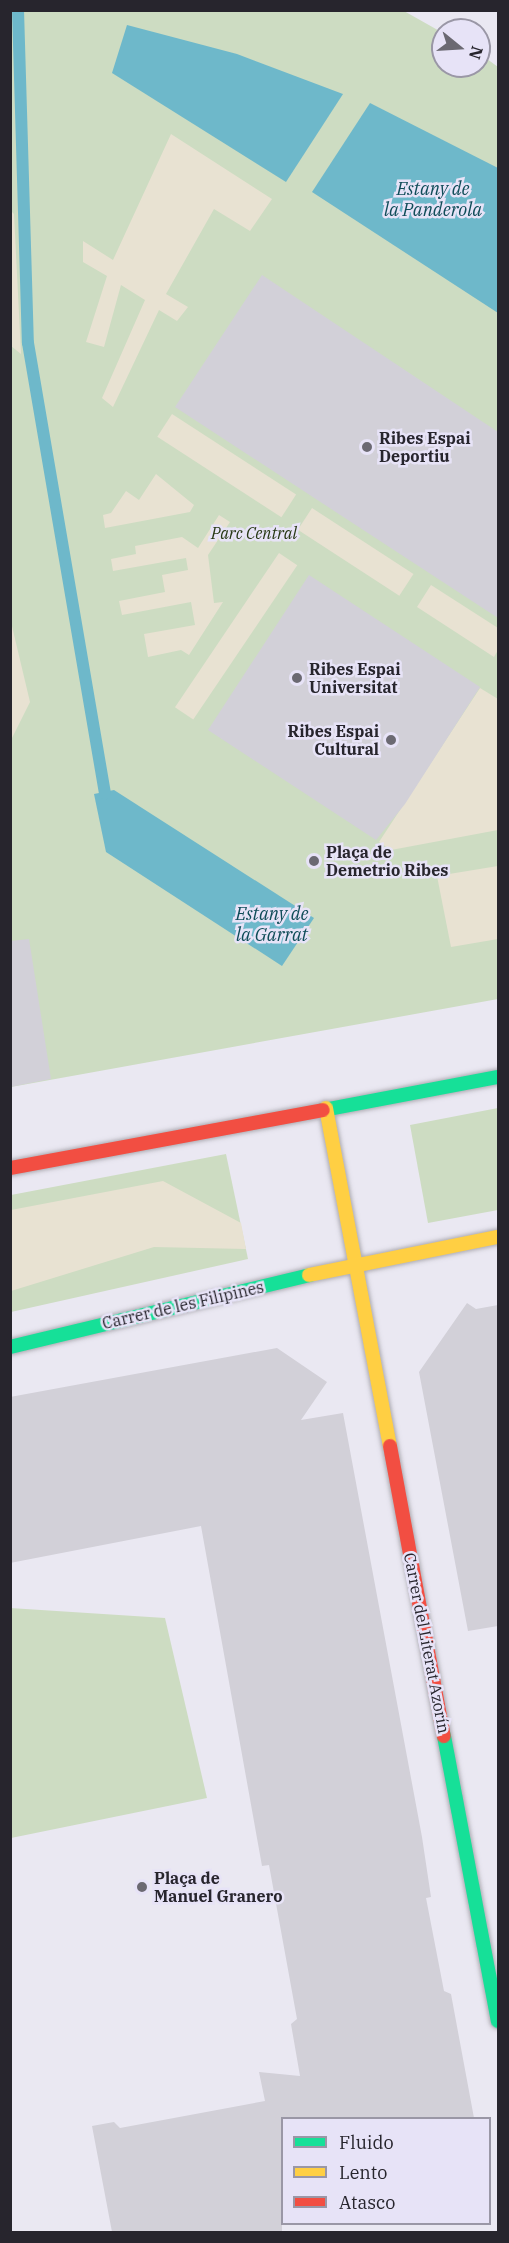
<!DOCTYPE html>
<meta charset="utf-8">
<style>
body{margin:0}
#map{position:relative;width:509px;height:2243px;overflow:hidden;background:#eae8f2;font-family:"IBM Plex Serif",serif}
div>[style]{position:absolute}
.green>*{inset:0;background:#cddcc2}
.sand>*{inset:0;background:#e8e2d2;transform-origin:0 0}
.water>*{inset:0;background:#6eb8ca}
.stream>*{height:12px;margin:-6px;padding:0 6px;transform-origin:6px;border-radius:6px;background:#6eb8ca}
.building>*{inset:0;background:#d2d0d8}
.roads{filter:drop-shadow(0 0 2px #aeacb3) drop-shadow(0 0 2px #aeacb3)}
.fast>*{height:14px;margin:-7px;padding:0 7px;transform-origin:7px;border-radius:7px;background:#16e098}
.slow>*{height:14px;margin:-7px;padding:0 7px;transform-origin:7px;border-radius:7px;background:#ffcf43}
.jam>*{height:14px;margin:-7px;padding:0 7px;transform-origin:7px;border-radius:7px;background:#f24e42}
.dots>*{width:16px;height:16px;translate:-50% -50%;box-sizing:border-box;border:3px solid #e7e3f7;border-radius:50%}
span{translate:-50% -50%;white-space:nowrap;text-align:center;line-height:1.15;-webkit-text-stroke:5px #e7e3f7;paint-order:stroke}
.poi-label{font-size:16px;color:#27252d;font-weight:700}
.left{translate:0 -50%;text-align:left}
.right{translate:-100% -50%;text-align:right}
.park-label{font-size:16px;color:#273814;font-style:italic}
.street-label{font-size:16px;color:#27252d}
.water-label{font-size:18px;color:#0f4c58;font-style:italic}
.frame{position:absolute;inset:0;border:12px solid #27252d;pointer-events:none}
.legend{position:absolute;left:281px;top:2117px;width:210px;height:108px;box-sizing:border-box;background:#e7e3f7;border:2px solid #9a97a6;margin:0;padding:8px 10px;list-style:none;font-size:18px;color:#27252d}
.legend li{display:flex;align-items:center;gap:12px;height:30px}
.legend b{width:30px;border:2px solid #9a97a6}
.north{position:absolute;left:431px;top:18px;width:60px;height:60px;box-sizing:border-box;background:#e7e3f7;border:2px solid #9a97a6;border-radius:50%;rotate:108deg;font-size:16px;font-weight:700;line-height:24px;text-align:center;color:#27252d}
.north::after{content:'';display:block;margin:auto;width:21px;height:27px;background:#6b6972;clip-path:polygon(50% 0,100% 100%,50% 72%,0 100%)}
</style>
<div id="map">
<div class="green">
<i style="clip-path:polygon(11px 11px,404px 11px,443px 33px,443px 66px,479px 66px,479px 53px,498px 67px,498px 999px,11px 1087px)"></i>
<i style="clip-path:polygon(498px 1108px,498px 1210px,428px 1223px,410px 1125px)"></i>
<i style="clip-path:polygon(226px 1154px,248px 1259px,11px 1312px,11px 1195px)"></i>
<i style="clip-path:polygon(10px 1608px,165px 1618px,207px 1798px,11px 1838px)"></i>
</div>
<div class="sand">
<i style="clip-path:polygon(171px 134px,272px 199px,250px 231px,214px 209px,166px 294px,188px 307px,177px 321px,159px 310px,113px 407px,102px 398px,145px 300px,121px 285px,104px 347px,86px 342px,107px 276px,83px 262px,83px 241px,113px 260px)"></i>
<i style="clip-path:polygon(11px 211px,14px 214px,21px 354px,11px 346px)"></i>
<i style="left:172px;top:414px;width:148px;height:27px;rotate:33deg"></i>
<i style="clip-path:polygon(156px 474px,194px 505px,190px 512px,105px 528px,103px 515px,111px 513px,126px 491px,139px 500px)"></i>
<i style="left:312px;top:508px;width:121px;height:26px;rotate:33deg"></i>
<i style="clip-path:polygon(219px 515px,230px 522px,208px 555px,214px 603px,223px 602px,189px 655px,181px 650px,148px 657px,144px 634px,195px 625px,191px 602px,122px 615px,119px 601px,165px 592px,162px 575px,188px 570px,186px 558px,113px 571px,111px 559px,136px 554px,135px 546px,182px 537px,198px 548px)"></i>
<i style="left:279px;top:553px;width:22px;height:186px;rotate:34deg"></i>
<i style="clip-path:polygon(431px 585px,498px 628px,498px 650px,494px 657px,417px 607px)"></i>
<i style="clip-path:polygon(11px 622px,30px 702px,11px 740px,10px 740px)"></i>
<i style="clip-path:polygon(480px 688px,498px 699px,498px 830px,391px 850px,379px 842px)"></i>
<i style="clip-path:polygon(498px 866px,498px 939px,451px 947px,437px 876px)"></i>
<i style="clip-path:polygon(163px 1181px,241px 1223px,246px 1249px,154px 1247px,11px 1291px,11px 1210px)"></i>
</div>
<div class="water">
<i style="clip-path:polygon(127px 25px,237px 54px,343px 94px,286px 182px,112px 73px)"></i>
<i style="clip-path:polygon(370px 103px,498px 168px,498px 313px,312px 192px)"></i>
<i style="clip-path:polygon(114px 790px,314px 918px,282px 966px,106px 852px,94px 794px)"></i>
</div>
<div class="stream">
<i style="left:18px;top:10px;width:333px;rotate:88.3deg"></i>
<i style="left:28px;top:343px;width:457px;rotate:80.3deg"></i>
</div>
<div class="building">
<i style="clip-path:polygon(262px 275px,498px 432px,498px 618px,175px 407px)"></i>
<i style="clip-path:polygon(309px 575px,480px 687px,405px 804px,376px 840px,208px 730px)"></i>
<i style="clip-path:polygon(29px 939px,51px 1079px,10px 1087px,10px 941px)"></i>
<i style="clip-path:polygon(467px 1303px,476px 1309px,498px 1305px,498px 1626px,468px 1631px,419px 1372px)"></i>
<i style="clip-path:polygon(277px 1348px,327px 1382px,301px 1420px,343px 1413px,422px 1837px,431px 1897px,426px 1898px,444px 1991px,451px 1994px,474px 2118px,282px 2118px,282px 2232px,112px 2232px,92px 2126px,114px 2122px,120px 2128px,265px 2101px,259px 2072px,300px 2076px,291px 2024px,297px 2019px,269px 1865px,262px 1866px,201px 1526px,10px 1563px,10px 1397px)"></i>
</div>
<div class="roads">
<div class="fast">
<i style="left:323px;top:1110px;width:178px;rotate:-10.7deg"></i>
<i style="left:10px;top:1347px;width:308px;rotate:-13.5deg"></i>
<i style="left:444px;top:1736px;width:290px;rotate:79.3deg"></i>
</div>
<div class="slow">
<i style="left:326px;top:1108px;width:344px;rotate:79.3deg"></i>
<i style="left:309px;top:1275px;width:193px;rotate:-11.4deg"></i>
</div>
<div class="jam">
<i style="left:10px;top:1168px;width:318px;rotate:-10.5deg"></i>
<i style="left:390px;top:1446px;width:295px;rotate:79.5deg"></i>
</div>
</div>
<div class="dots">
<i style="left:367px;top:447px;background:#6b6972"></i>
<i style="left:297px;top:678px;background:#6b6972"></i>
<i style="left:391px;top:740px;background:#6b6972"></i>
<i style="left:314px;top:861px;background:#6b6972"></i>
<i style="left:142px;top:1887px;background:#6b6972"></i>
</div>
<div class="poi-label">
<span class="left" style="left:379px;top:447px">Ribes Espai<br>Deportiu</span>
<span class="left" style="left:309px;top:678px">Ribes Espai<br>Universitat</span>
<span class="right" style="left:379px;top:740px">Ribes Espai<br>Cultural</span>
<span class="left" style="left:326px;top:861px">Plaça de<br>Demetrio Ribes</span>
<span class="left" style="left:154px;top:1887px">Plaça de<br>Manuel Granero</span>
</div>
<div class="park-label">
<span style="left:254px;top:533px">Parc Central</span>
</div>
<div class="street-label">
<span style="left:183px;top:1305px;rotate:-13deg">Carrer de les Filipines</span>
<span style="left:427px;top:1643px;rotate:79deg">Carrer del Literat Azorín</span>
</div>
<div class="water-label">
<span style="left:433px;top:200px">Estany de<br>la Panderola</span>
<span style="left:272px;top:925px">Estany de<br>la Garrat</span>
</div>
<div class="frame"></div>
<ul class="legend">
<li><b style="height:8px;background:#16e098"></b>Fluido</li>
<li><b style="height:8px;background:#ffcf43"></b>Lento</li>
<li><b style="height:8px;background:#f24e42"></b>Atasco</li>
</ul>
<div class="north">N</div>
</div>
